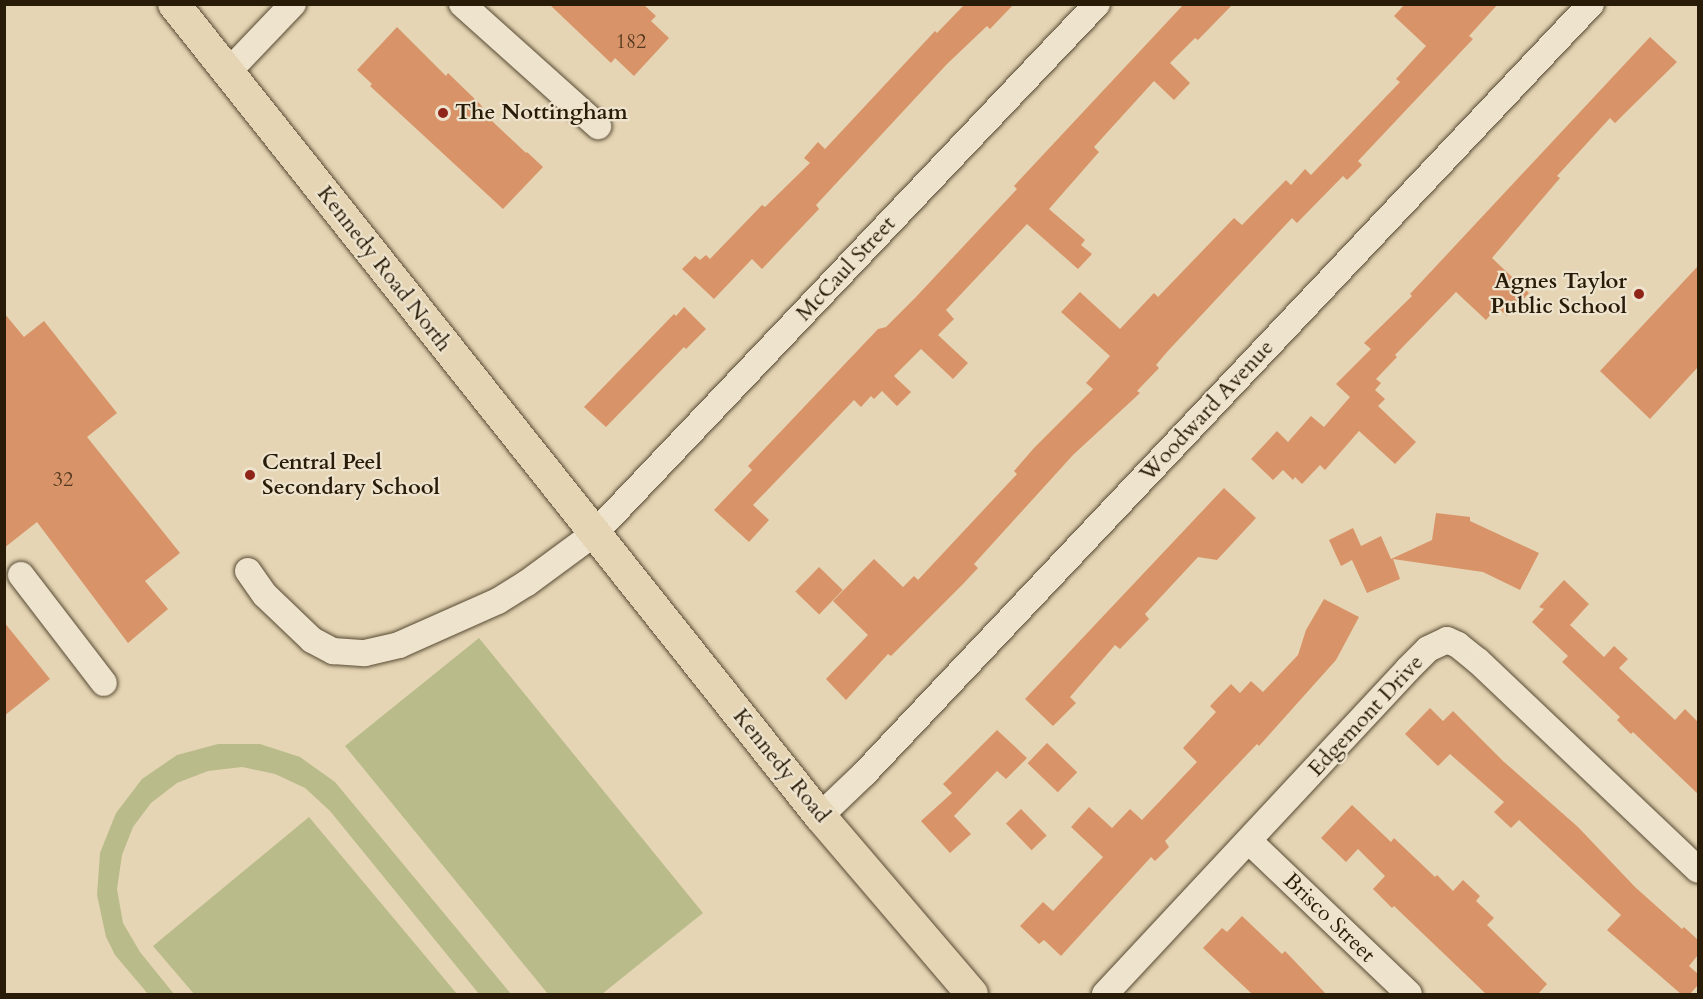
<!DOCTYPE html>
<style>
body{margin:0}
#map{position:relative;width:1703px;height:999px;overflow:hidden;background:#e5d5b4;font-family:Cardo,serif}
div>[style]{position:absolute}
.green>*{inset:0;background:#b9bc8a}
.building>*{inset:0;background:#d89468;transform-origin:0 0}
.roads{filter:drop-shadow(0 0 2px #574a33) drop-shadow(0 0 2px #574a33)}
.minor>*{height:26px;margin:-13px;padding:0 13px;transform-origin:13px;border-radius:13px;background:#eee4ce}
.major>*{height:32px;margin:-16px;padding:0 16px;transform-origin:16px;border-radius:16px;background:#e5d5b4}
.dots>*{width:16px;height:16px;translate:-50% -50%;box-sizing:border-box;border:3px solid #eee4ce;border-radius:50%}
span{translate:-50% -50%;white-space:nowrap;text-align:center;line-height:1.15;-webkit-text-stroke:4.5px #eee4ce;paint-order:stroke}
.number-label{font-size:20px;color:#543920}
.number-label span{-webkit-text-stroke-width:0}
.poi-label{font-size:22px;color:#281b08;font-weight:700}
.left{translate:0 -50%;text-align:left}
.right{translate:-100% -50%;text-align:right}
.street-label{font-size:22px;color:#281b08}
.frame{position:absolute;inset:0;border:6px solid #281b08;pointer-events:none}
</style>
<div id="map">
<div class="green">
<i style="clip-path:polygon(479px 638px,703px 913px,602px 994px,548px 994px,345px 746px)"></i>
<i style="clip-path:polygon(218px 744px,260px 744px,300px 757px,335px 782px,511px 994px,479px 994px,330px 811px,305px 788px,275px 774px,242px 767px,208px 771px,177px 783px,151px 803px,133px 827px,122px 855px,117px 889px,123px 923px,140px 952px,174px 994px,148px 994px,115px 955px,106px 937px,97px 895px,100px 853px,116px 813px,142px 779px,177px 755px)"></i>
<i style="clip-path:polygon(309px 817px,457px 994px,194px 994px,153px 946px)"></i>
</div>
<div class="building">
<i style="clip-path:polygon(549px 4px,643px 4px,656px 16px,651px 21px,669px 38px,634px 76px,615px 58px,611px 63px)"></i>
<i style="clip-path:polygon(965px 4px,1014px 4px,990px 29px,987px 26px,947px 64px,816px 205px,819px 209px,762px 269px,752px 259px,714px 299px,682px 269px,695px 256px,700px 260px,706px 255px,710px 259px,762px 205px,765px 207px,810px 163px,804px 158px,818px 142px,825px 149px,935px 31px,937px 33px)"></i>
<i style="clip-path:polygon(1184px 4px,1233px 4px,1198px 40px,1195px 38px,1170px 63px,1190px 83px,1174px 100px,1154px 81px,1094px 147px,1099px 152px,1049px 209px,1085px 240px,1081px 245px,1092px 254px,1078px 269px,1027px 224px,946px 310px,954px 319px,938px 335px,968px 363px,953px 379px,921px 349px,894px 376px,911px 392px,897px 406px,882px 391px,874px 399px,871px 396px,861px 407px,854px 400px,753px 505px,769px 520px,749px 542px,714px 510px,752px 470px,748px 466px,878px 329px,886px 327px,915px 298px,1017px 189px,1014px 186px)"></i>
<i style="clip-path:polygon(1405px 4px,1498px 4px,1469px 36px,1473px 39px,1358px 161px,1362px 165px,1347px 180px,1343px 176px,1297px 223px,1292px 218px,1167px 352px,1156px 365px,1159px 368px,1137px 391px,1140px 393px,1073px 455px,974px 564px,978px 568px,963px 584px,891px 656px,888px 654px,846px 700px,826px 679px,868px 635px,833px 601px,874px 559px,903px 587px,914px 576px,918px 580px,1017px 474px,1014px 471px,1034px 448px,1093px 389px,1086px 383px,1110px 356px,1061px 312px,1080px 292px,1120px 329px,1154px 293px,1158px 297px,1234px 218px,1242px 225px,1286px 180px,1291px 185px,1305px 169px,1311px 175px,1400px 82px,1396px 79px,1426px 46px,1394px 16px)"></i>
<i style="clip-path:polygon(397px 27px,446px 76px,448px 73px,480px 104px,493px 122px,526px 153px,527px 152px,543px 167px,503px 209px,370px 86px,372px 84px,357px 70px)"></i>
<i style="clip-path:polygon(1650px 37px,1677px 62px,1615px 123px,1610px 118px,1557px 176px,1560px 178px,1492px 258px,1529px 293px,1507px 316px,1497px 307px,1486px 320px,1456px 292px,1395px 355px,1397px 357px,1376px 379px,1381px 383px,1375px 390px,1385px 399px,1378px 406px,1416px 442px,1395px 464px,1359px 431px,1325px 470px,1320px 465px,1302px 484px,1295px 477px,1293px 480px,1283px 470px,1273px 480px,1251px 459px,1277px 431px,1288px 442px,1311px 416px,1324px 427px,1350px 397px,1336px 384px,1371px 349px,1364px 343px,1412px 296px,1410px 294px)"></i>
<i style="clip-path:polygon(1698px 266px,1698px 367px,1650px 419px,1600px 371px)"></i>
<i style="clip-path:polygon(684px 307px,706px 329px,686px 349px,684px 347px,606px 427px,584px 407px,674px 314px,676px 316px)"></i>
<i style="clip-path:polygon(4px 313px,24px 337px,44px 321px,117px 413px,87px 437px,180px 553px,145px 581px,168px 609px,128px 643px,37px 522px,4px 548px)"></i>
<i style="clip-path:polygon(1224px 488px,1256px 518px,1217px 560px,1198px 557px,1145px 614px,1149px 619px,1120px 649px,1115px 645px,1070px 697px,1076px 703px,1053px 726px,1025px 699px)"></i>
<i style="clip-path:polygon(1436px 513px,1470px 517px,1470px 521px,1539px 553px,1520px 590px,1483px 572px,1393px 559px,1400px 579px,1367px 593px,1352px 560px,1341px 566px,1329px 540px,1353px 528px,1361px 546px,1381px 536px,1391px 559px,1432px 540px)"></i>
<i style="left:819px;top:567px;width:33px;height:34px;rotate:44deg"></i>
<i style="clip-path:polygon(1564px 580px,1589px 604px,1570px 625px,1604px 657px,1614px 646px,1628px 659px,1619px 668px,1675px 720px,1685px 709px,1698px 722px,1698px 794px,1633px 732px,1631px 734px,1617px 720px,1620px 717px,1562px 662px,1568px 656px,1532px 622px,1544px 609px,1539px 607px)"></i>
<i style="clip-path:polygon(1324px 599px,1359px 617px,1336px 660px,1259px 746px,1257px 744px,1165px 841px,1169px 847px,1155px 861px,1151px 857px,1061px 956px,1044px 940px,1039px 944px,1020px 926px,1043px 902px,1053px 911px,1103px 857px,1071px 827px,1089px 807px,1112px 828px,1130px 809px,1142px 820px,1197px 762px,1183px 748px,1216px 712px,1210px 706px,1231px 684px,1240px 693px,1251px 681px,1263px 692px,1298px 655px,1306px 630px)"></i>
<i style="clip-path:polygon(4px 622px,50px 679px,4px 716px)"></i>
<i style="clip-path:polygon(1430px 708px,1443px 721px,1453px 711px,1503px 761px,1578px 827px,1635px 887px,1682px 929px,1684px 927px,1698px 940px,1698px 955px,1689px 966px,1698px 974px,1698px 985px,1690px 994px,1681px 994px,1607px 930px,1621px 915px,1519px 820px,1511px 828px,1494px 812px,1504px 802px,1450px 754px,1438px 766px,1405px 734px)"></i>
<i style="clip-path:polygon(997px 730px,1027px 758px,1006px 779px,997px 771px,954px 816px,971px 834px,950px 853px,921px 821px,952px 793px,943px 784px)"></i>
<i style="left:1047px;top:743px;width:42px;height:28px;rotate:44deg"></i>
<i style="clip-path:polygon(1352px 805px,1391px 842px,1394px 838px,1435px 877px,1437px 875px,1453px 891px,1463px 880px,1480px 896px,1476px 901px,1494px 918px,1487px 925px,1547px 984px,1538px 994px,1486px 994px,1394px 906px,1392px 908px,1373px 889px,1385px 876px,1358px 849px,1346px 862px,1321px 838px)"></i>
<i style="left:1021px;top:809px;width:37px;height:21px;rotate:46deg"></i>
<i style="clip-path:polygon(1242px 916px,1282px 954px,1285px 951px,1326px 994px,1252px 994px,1203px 948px,1222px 928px,1227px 932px)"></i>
</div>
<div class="roads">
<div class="minor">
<i style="left:462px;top:4px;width:183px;rotate:41.9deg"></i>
<i style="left:228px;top:72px;width:94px;rotate:-46.3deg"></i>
<i style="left:248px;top:571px;width:29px;rotate:55deg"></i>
<i style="left:265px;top:595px;width:65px;rotate:43.8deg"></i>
<i style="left:312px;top:640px;width:24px;rotate:28deg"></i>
<i style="left:333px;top:651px;width:32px;rotate:4deg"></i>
<i style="left:365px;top:653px;width:35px;rotate:-13deg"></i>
<i style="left:399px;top:645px;width:108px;rotate:-24deg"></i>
<i style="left:498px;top:601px;width:34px;rotate:-32deg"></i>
<i style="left:527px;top:583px;width:84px;rotate:-36.3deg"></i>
<i style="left:595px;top:533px;width:729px;rotate:-46.5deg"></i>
<i style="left:21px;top:575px;width:136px;rotate:52.5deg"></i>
<i style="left:820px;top:816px;width:61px;rotate:-43.7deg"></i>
<i style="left:864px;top:774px;width:1059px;rotate:-46.65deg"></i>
<i style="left:1249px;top:841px;width:221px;rotate:43.7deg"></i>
<i style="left:1105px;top:994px;width:444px;rotate:-47deg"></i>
<i style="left:1408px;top:669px;width:28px;rotate:-45deg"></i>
<i style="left:1428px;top:649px;width:21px;rotate:-25deg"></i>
<i style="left:1447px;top:640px;width:12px;rotate:24deg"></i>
<i style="left:1458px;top:645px;width:26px;rotate:39deg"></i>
<i style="left:1478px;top:661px;width:303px;rotate:43.5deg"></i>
</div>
<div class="major">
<i style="left:174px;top:4px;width:1038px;rotate:51.5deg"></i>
<i style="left:820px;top:816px;width:234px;rotate:49.5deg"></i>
</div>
</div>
<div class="dots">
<i style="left:443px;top:113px;background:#8f2418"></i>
<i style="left:1639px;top:294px;background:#8f2418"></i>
<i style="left:250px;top:475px;background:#8f2418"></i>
</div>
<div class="number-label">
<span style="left:631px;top:41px">182</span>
<span style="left:63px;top:479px">32</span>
</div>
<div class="poi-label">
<span class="left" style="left:455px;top:113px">The Nottingham</span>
<span class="right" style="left:1627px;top:294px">Agnes Taylor<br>Public School</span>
<span class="left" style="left:262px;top:475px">Central Peel<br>Secondary School</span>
</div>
<div class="street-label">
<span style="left:384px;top:269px;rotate:52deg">Kennedy Road North</span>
<span style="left:846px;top:269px;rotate:-47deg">McCaul Street</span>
<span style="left:1207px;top:411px;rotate:-47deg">Woodward Avenue</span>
<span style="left:1366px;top:716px;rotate:-47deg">Edgemont Drive</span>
<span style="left:781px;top:766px;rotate:51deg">Kennedy Road</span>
<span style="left:1329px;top:918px;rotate:44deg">Brisco Street</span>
</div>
<div class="frame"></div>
</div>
